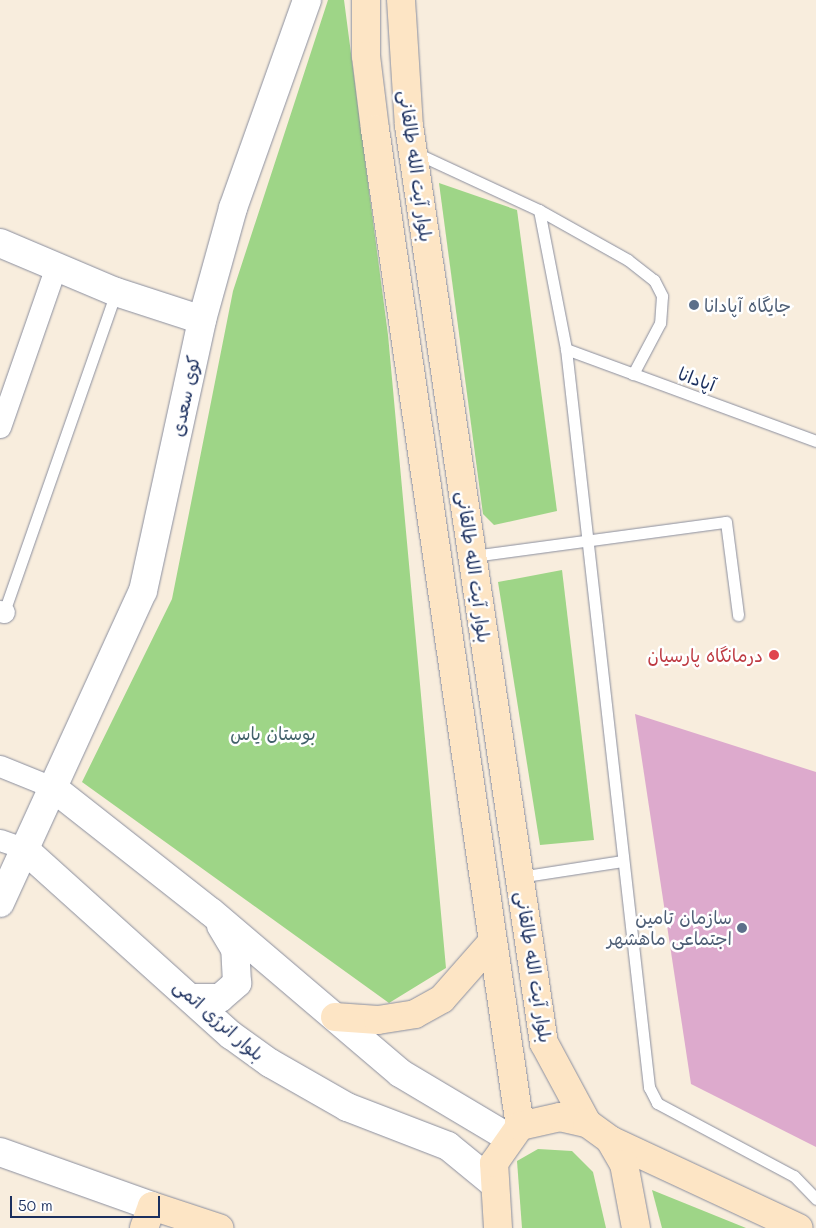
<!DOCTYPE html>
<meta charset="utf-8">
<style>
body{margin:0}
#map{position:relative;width:816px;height:1228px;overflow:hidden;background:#f8eddd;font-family:Mali,"Playpen Sans Arabic",sans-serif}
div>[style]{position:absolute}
.green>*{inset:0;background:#9ed587}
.building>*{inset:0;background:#ddaacd}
.roads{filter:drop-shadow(0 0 1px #8a8e9e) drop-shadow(0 0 1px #8a8e9e)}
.service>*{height:11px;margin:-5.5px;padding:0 5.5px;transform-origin:5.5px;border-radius:5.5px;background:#fff}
.minor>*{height:21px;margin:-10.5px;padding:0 10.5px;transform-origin:10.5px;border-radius:10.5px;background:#fff}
.tertiary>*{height:28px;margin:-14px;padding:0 14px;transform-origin:14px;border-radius:14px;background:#fff}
.secondary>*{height:28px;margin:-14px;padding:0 14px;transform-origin:14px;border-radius:14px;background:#fde5c5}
.dots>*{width:14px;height:14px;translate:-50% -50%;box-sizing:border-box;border:2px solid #fff;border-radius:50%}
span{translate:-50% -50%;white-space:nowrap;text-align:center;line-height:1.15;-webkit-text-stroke:5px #fff;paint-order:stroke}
.street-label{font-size:18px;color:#1b2f5e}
.service-label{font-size:18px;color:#4e5e75}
.left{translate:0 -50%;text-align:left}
.right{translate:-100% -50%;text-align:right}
.health-label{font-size:18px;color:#be3a42}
.park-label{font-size:18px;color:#42616a}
.scale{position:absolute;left:10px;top:1196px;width:150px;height:22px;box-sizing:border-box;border:2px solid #1b2f5e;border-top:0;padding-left:6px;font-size:15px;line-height:18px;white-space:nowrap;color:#1b2f5e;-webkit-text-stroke:4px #fff;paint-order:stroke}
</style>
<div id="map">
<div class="green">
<i style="clip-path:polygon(328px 0,344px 0,388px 335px,446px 968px,389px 1003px,82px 782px,172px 599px,233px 291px)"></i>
<i style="clip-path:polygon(439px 183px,517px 210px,557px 511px,494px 525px,483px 514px)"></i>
<i style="clip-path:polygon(562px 570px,594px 840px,540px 845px,498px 582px)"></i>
<i style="clip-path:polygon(538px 1149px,572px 1151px,593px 1172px,606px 1228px,522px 1228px,517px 1161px)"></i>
<i style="clip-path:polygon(652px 1190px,746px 1228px,662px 1228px)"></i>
</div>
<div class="building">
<i style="clip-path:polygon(635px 714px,816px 772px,816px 1147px,691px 1084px)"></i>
</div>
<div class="roads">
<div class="service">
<i style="left:414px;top:152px;width:138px;rotate:24.9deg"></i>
<i style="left:539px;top:210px;width:102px;rotate:29.3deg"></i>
<i style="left:628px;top:260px;width:33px;rotate:38deg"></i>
<i style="left:654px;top:280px;width:18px;rotate:63deg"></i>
<i style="left:662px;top:296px;width:27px;rotate:94deg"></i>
<i style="left:660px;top:323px;width:58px;rotate:117.9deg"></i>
<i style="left:539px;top:210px;width:142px;rotate:79deg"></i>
<i style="left:566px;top:349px;width:743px;rotate:83.58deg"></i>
<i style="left:649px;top:1087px;width:18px;rotate:63deg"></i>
<i style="left:657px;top:1103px;width:155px;rotate:28.1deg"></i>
<i style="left:794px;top:1176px;width:32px;rotate:46deg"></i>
<i style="left:566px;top:349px;width:266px;rotate:20.2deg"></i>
<i style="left:473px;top:556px;width:255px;rotate:-7.7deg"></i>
<i style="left:726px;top:522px;width:94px;rotate:82.6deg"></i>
<i style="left:4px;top:612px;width:339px;rotate:-70.7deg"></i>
<i style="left:519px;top:877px;width:104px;rotate:-8.8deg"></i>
</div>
<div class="minor">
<i style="left:0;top:427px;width:170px;rotate:-70.8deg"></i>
<i style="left:0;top:611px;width:4px;rotate:14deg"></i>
<i style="left:0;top:766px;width:56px;rotate:22deg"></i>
<i style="left:0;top:840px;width:24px;rotate:19deg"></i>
</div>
<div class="tertiary">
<i style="left:0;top:243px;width:126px;rotate:22.9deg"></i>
<i style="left:116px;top:292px;width:90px;rotate:18deg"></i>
<i style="left:52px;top:787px;width:202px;rotate:38.2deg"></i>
<i style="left:211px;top:912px;width:248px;rotate:40.4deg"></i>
<i style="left:400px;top:1073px;width:127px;rotate:30.8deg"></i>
<i style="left:23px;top:848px;width:280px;rotate:42deg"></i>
<i style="left:231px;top:1035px;width:48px;rotate:35.7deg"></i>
<i style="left:270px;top:1063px;width:89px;rotate:29.7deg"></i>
<i style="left:347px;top:1107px;width:108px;rotate:21.1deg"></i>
<i style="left:448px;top:1146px;width:57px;rotate:39.3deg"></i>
<i style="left:0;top:903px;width:343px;rotate:-65.4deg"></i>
<i style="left:143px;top:591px;width:277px;rotate:-77.7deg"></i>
<i style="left:202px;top:320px;width:116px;rotate:-74.5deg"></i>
<i style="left:233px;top:208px;width:221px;rotate:-70.4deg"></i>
<i style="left:193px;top:998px;width:27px"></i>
<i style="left:220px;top:998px;width:23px;rotate:-41deg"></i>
<i style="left:237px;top:983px;width:34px;rotate:-93deg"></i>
<i style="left:235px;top:949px;width:27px;rotate:-121deg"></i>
<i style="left:0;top:1152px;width:161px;rotate:19.6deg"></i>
</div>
<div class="secondary">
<i style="left:366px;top:0;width:56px;rotate:90deg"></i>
<i style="left:366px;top:56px;width:74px;rotate:83deg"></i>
<i style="left:375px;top:129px;width:1007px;rotate:81.73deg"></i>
<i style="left:401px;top:0;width:126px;rotate:86.4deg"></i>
<i style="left:409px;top:126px;width:927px;rotate:81.63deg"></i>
<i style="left:544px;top:1043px;width:91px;rotate:61.7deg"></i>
<i style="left:335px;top:1017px;width:43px;rotate:4deg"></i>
<i style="left:378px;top:1020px;width:37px;rotate:-9deg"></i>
<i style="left:415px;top:1014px;width:31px;rotate:-29deg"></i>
<i style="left:442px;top:999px;width:77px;rotate:-48.7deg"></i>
<i style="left:610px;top:1140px;width:208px;rotate:25deg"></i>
<i style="left:144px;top:1228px;width:23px;rotate:-70deg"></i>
<i style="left:152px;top:1206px;width:71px;rotate:18.2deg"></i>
<i style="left:498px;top:1228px;width:65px;rotate:-93.5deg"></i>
<i style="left:494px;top:1163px;width:45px;rotate:-54.9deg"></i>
<i style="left:520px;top:1126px;width:41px;rotate:-12.7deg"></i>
<i style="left:560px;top:1117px;width:28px;rotate:13deg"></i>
<i style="left:587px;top:1123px;width:29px;rotate:36deg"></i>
<i style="left:610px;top:1140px;width:28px;rotate:60deg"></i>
<i style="left:624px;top:1164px;width:65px;rotate:79.4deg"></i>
</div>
</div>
<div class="dots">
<i style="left:694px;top:305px;background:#5c6f8a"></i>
<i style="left:774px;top:655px;background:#e0444e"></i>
<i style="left:742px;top:928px;background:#5c6f8a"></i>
</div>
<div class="street-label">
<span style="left:416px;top:166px;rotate:82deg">بلوار آیت الله طالقانی</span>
<span style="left:697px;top:379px;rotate:20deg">آپادانا</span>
<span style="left:185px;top:396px;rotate:-78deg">کوی سعدی</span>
<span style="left:474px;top:567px;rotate:82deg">بلوار آیت الله طالقانی</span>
<span style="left:534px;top:967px;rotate:81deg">بلوار آیت الله طالقانی</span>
<span style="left:219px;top:1020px;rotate:41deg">بلوار انرژی اتمی</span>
</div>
<div class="service-label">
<span class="left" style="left:704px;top:305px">جایگاه آپادانا</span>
<span class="right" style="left:732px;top:928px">سازمان تامین<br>اجتماعی ماهشهر</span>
</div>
<div class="health-label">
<span class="right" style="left:763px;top:655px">درمانگاه پارسیان</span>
</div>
<div class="park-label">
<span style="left:273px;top:733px">بوستان یاس</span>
</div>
<div class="scale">50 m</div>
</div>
